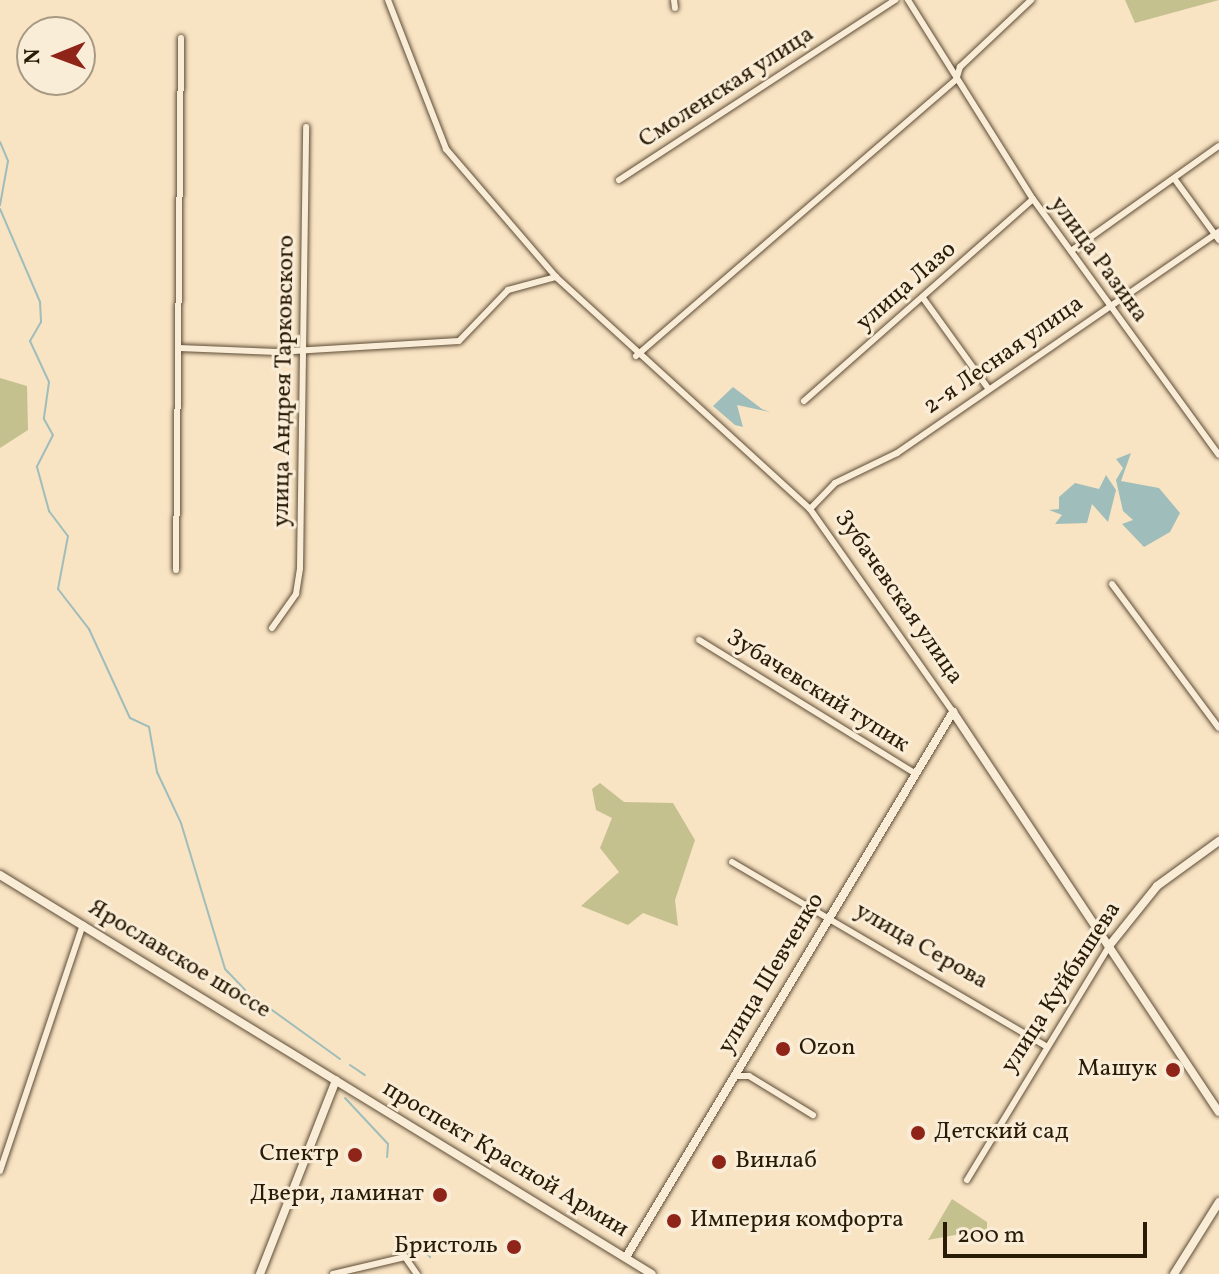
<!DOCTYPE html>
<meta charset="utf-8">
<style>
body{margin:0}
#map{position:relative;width:1219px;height:1274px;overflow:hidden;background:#f8e3c3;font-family:Vollkorn,serif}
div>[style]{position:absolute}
.green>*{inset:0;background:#c4c18f}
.water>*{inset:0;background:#9fbdba}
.stream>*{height:2px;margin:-1px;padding:0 1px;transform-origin:1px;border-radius:1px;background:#9fbdba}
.roads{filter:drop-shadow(0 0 2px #5e4d36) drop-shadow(0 0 2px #5e4d36)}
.street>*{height:6px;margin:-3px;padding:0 3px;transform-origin:3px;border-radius:3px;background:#faedd8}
.secondary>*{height:8px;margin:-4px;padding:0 4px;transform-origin:4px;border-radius:4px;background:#faedd8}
.dots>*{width:22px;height:22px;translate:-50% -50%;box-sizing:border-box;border:4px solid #faedd8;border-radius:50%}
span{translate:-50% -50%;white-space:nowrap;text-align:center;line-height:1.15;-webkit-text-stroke:6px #faedd8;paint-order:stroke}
.street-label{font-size:24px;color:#2a1b07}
.poi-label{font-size:24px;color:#2a1b07}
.left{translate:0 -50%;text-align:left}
.right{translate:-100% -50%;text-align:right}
.north{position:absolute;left:16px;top:16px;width:80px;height:80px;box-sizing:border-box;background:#faedd8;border:2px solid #a79984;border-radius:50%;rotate:269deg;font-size:22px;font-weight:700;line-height:32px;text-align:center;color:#2a1b07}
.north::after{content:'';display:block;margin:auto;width:28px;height:36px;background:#8f2418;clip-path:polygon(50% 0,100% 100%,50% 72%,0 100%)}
.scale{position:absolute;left:943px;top:1222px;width:204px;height:36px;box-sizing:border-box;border:4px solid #2a1b07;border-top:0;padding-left:10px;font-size:24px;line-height:28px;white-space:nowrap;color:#2a1b07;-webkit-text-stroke:6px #faedd8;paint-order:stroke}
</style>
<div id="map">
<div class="green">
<i style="clip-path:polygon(1125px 0,1219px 0,1135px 23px)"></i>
<i style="clip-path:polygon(0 378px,27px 386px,28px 430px,0 448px)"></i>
<i style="clip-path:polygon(600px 783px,624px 802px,673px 803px,695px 840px,675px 900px,678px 926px,643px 913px,628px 925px,581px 906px,619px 872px,600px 848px,612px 818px,596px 810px,592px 789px)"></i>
<i style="clip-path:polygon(952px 1199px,987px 1222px,987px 1229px,928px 1240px)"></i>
</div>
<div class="water">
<i style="clip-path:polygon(733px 387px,762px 409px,770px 412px,737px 405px,743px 427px,735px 425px,713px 406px)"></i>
<i style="clip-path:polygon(1131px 453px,1121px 481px,1159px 488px,1180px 513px,1170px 532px,1144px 547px,1122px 524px,1133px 520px,1123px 511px,1116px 480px,1123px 468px,1116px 459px)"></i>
<i style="clip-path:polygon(1106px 475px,1116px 490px,1108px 522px,1092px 504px,1087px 523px,1055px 524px,1062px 515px,1049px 510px,1059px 509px,1059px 497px,1075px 483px,1099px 489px)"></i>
</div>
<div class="stream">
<i style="left:0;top:142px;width:21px;rotate:67deg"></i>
<i style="left:8px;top:161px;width:45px;rotate:100.3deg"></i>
<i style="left:0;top:209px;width:101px;rotate:66.7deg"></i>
<i style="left:40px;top:302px;width:20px;rotate:87deg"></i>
<i style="left:41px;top:322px;width:22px;rotate:120deg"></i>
<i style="left:30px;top:341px;width:45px;rotate:65.1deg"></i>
<i style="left:49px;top:382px;width:37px;rotate:98deg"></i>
<i style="left:44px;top:419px;width:18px;rotate:61deg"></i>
<i style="left:53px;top:435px;width:36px;rotate:117deg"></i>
<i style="left:37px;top:467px;width:46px;rotate:74.7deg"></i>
<i style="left:49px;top:511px;width:31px;rotate:53deg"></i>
<i style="left:68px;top:536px;width:54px;rotate:100.7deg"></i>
<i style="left:58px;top:589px;width:51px;rotate:52.2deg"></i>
<i style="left:89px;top:629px;width:98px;rotate:65.3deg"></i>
<i style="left:130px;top:718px;width:21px;rotate:25deg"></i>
<i style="left:149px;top:727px;width:46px;rotate:79.9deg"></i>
<i style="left:157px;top:772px;width:56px;rotate:64.8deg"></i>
<i style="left:181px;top:823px;width:152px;rotate:73.2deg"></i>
<i style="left:225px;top:969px;width:29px;rotate:46deg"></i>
<i style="left:254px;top:997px;width:106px;rotate:35.8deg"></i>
<i style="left:350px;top:1065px;width:18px;rotate:34deg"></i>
<i style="left:345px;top:1098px;width:63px;rotate:46.9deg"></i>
<i style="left:388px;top:1144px;width:13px;rotate:94deg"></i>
<i style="left:425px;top:1251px;width:8px;rotate:50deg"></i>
</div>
<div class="roads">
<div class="street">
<i style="left:388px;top:0;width:160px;rotate:68.7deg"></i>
<i style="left:446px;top:149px;width:169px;rotate:49.3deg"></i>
<i style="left:556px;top:277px;width:344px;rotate:42.4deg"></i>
<i style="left:810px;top:509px;width:248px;rotate:54.8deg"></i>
<i style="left:674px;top:0;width:8px;rotate:83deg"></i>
<i style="left:908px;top:0;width:235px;rotate:57.9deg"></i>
<i style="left:1033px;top:199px;width:316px;rotate:54deg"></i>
<i style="left:619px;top:180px;width:330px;rotate:-33.1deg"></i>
<i style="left:1176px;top:181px;width:73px;rotate:53.9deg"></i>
<i style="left:1071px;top:251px;width:181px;rotate:-35.4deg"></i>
<i style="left:923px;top:298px;width:111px;rotate:54.2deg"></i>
<i style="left:179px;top:348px;width:98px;rotate:2.3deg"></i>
<i style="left:277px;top:352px;width:182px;rotate:-3.5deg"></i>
<i style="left:459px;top:341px;width:71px;rotate:-46.1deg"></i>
<i style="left:508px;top:290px;width:50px;rotate:-15.2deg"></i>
<i style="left:636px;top:356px;width:423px;rotate:-40.8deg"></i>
<i style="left:956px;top:80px;width:14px;rotate:-73deg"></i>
<i style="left:960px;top:67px;width:98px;rotate:-43.3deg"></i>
<i style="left:804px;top:401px;width:305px;rotate:-41.4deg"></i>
<i style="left:810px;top:509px;width:36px;rotate:-46deg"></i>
<i style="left:835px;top:483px;width:69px;rotate:-25.8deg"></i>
<i style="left:897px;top:453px;width:391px;rotate:-34.5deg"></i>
<i style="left:176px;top:570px;width:532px;rotate:-89.46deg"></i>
<i style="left:1112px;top:584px;width:179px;rotate:53.4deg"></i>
<i style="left:272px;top:628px;width:42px;rotate:-54.8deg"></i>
<i style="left:296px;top:594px;width:26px;rotate:-81deg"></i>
<i style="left:300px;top:568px;width:441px;rotate:-89.2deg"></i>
<i style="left:699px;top:640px;width:255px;rotate:31.7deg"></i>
<i style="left:732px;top:862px;width:364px;rotate:30.4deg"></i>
<i style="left:734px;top:1076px;width:15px"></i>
<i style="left:749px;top:1076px;width:75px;rotate:31.4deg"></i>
<i style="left:0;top:1171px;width:260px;rotate:-71.4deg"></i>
<i style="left:967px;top:1180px;width:274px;rotate:-58.7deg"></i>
<i style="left:333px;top:1274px;width:74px;rotate:-13.3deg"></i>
<i style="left:405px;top:1257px;width:21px;rotate:55deg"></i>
</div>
<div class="secondary">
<i style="left:0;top:875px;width:764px;rotate:31.47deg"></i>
<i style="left:1109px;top:946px;width:77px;rotate:-51.3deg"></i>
<i style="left:1157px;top:886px;width:77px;rotate:-36deg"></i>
<i style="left:626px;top:1257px;width:636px;rotate:-59.04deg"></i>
<i style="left:953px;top:712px;width:480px;rotate:56.4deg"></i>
<i style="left:260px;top:1274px;width:208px;rotate:-68.6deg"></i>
<i style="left:1174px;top:1274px;width:85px;rotate:-58deg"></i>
</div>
</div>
<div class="dots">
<i style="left:783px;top:1049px;background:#8f2418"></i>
<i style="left:1173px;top:1070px;background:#8f2418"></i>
<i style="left:918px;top:1133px;background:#8f2418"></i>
<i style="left:355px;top:1155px;background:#8f2418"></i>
<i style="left:719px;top:1162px;background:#8f2418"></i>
<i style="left:440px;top:1195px;background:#8f2418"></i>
<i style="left:674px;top:1221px;background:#8f2418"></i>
<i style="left:514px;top:1247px;background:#8f2418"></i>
</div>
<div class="street-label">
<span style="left:727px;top:88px;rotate:-33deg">Смоленская улица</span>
<span style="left:1098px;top:260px;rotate:54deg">улица Разина</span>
<span style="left:907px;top:287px;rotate:-41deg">улица Лазо</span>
<span style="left:1004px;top:356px;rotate:-35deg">2-я Лесная улица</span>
<span style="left:285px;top:381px;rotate:-89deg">улица Андрея Тарковского</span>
<span style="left:898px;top:598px;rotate:55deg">Зубачевская улица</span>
<span style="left:817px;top:692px;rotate:32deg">Зубачевский тупик</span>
<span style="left:921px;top:947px;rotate:30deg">улица Серова</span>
<span style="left:179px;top:960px;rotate:31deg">Ярославское шоссе</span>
<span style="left:772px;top:974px;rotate:-59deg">улица Шевченко</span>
<span style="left:1062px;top:988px;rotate:-57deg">улица Куйбышева</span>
<span style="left:505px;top:1160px;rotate:31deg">проспект Красной Армии</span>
</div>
<div class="poi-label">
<span class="left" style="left:799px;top:1049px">Ozon</span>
<span class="right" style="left:1157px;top:1070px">Машук</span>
<span class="left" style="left:934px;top:1133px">Детский сад</span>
<span class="right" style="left:339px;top:1155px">Спектр</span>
<span class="left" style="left:735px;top:1162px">Винлаб</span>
<span class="right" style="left:424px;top:1195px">Двери, ламинат</span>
<span class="left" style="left:690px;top:1221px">Империя комфорта</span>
<span class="right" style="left:498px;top:1247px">Бристоль</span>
</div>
<div class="north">N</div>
<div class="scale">200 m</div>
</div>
